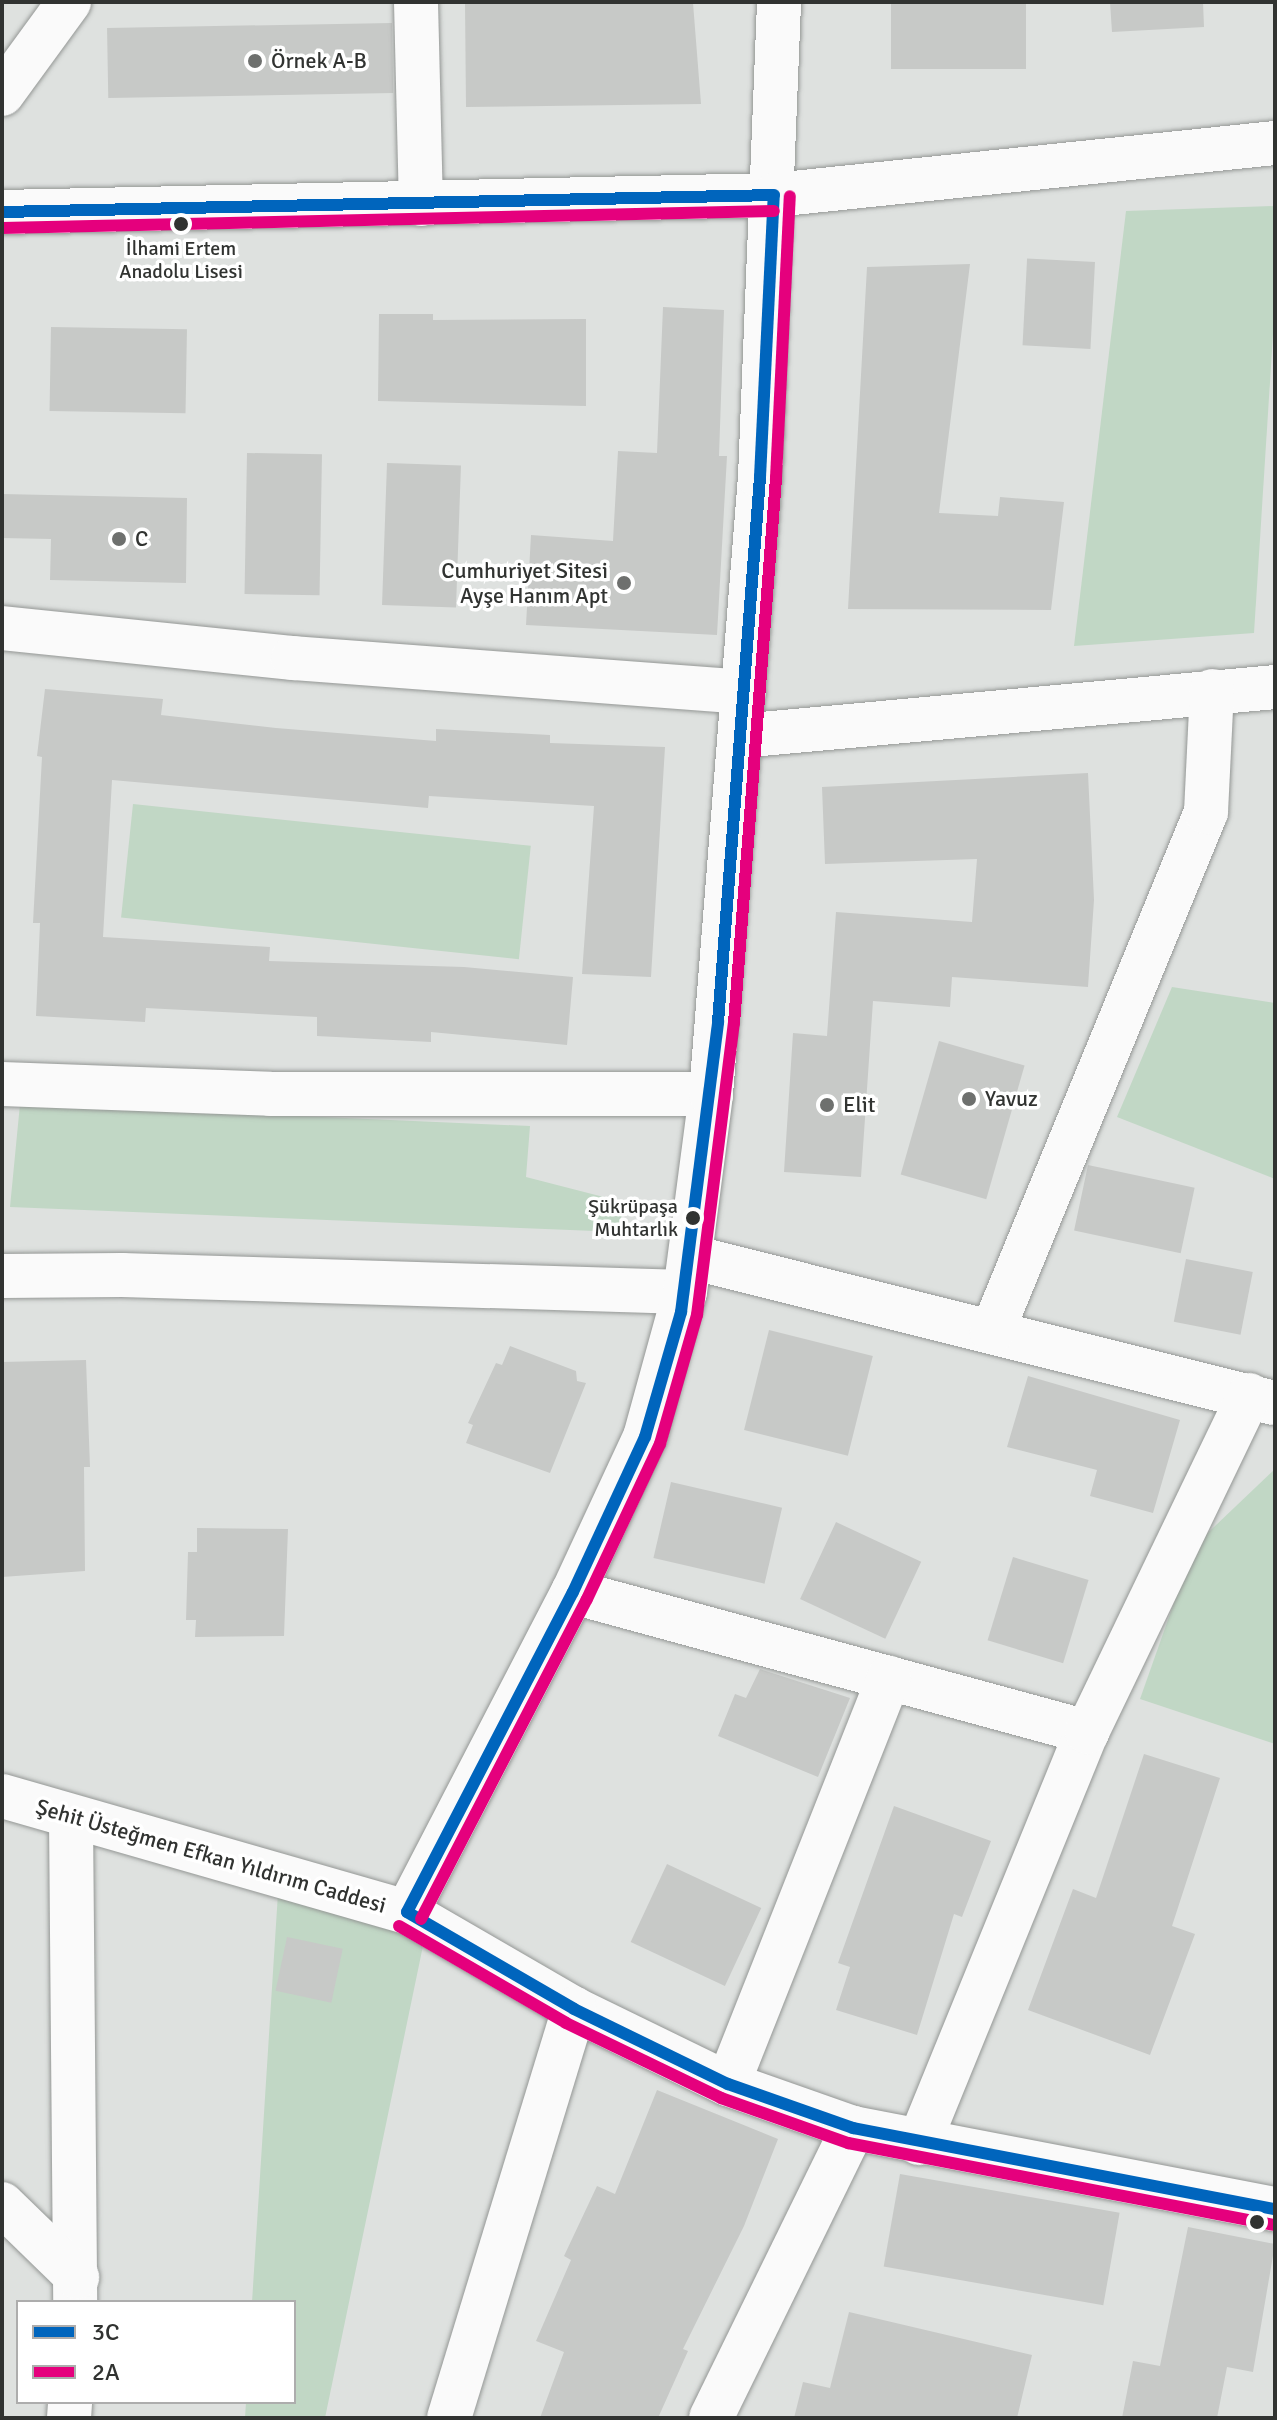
<!DOCTYPE html>
<meta charset="utf-8">
<style>
body{margin:0}
#map{position:relative;width:1277px;height:2420px;overflow:hidden;background:#dee1df;font-family:Signika,sans-serif}
div>[style]{position:absolute}
.green>*{inset:0;background:#c1d7c5;transform-origin:0 0}
.building>*{inset:0;background:#c7c9c7;transform-origin:0 0}
.roads{filter:drop-shadow(0 0 2px #949795) drop-shadow(0 0 2px #949795)}
.minor>*{height:44px;margin:-22px;padding:0 22px;transform-origin:22px;border-radius:22px;background:#fafafa}
.major>*{height:44px;margin:-22px;padding:0 22px;transform-origin:22px;border-radius:22px;background:#fafafa}
.bus-1>*{height:12px;margin:-6px;padding:0 6px;transform-origin:6px;border-radius:6px;background:#0065bd}
.bus-2>*{height:12px;margin:-6px;padding:0 6px;transform-origin:6px;border-radius:6px;background:#e5007d}
.dots>*{width:22px;height:22px;translate:-50% -50%;box-sizing:border-box;border:4px solid #fff;border-radius:50%}
span{translate:-50% -50%;white-space:nowrap;text-align:center;line-height:1.15;-webkit-text-stroke:7px #fff;paint-order:stroke}
.bus-label{font-size:20px;color:#313331}
.right{translate:-100% -50%;text-align:right}
.poi-label{font-size:22px;color:#313331}
.left{translate:0 -50%;text-align:left}
.street-label{font-size:22px;color:#313331}
.frame{position:absolute;inset:0;border:4px solid #313331;pointer-events:none}
.legend{position:absolute;left:16px;top:2300px;width:280px;height:104px;box-sizing:border-box;background:#fff;border:2px solid #adadad;margin:0;padding:10px 14px;list-style:none;font-size:24px;color:#313331}
.legend li{display:flex;align-items:center;gap:16px;height:40px}
.legend b{width:40px;border:2px solid #adadad}
</style>
<div id="map">
<div class="green">
<i style="clip-path:polygon(1275px 206px,1275px 303px,1254px 633px,1074px 646px,1126px 211px)"></i>
<i style="left:133px;top:804px;width:400px;height:114px;rotate:6deg"></i>
<i style="clip-path:polygon(1172px 987px,1275px 1003px,1275px 1179px,1117px 1117px)"></i>
<i style="clip-path:polygon(20px 1104px,530px 1126px,526px 1177px,623px 1202px,620px 1232px,10px 1207px)"></i>
<i style="clip-path:polygon(1275px 1469px,1275px 1744px,1140px 1699px,1194px 1546px)"></i>
<i style="clip-path:polygon(278px 1893px,424px 1941px,325px 2418px,245px 2418px,246px 2402px,294px 2402px,294px 2302px,252px 2302px)"></i>
</div>
<div class="building">
<i style="clip-path:polygon(672px 2px,693px 3px,701px 104px,466px 107px,465px 3px)"></i>
<i style="left:891px;top:2px;width:135px;height:67px"></i>
<i style="clip-path:polygon(1110px 2px,1203px 2px,1204px 27px,1112px 32px)"></i>
<i style="left:392px;top:23px;width:70px;height:285px;rotate:89deg"></i>
<i style="left:1095px;top:262px;width:87px;height:68px;rotate:93deg"></i>
<i style="clip-path:polygon(970px 264px,939px 513px,998px 516px,1000px 497px,1064px 502px,1051px 610px,848px 609px,867px 267px)"></i>
<i style="clip-path:polygon(663px 307px,724px 310px,719px 456px,727px 456px,717px 635px,526px 625px,531px 535px,613px 541px,618px 451px,657px 453px)"></i>
<i style="clip-path:polygon(379px 314px,433px 314px,433px 320px,586px 319px,586px 406px,378px 401px)"></i>
<i style="left:51px;top:327px;width:136px;height:84px;rotate:1deg"></i>
<i style="left:247px;top:453px;width:75px;height:141px;rotate:1deg"></i>
<i style="left:387px;top:463px;width:74px;height:142px;rotate:2deg"></i>
<i style="clip-path:polygon(2px 494px,187px 498px,186px 583px,50px 580px,51px 539px,2px 538px)"></i>
<i style="clip-path:polygon(45px 689px,163px 699px,161px 715px,276px 728px,436px 741px,436px 729px,550px 735px,550px 743px,665px 747px,651px 977px,582px 974px,594px 806px,429px 796px,428px 808px,112px 780px,103px 937px,270px 947px,269px 961px,464px 967px,573px 977px,567px 1045px,431px 1032px,431px 1042px,317px 1036px,317px 1017px,146px 1008px,145px 1022px,36px 1016px,40px 923px,33px 923px,42px 757px,37px 756px)"></i>
<i style="clip-path:polygon(1088px 773px,1094px 900px,1088px 987px,952px 977px,950px 1007px,873px 1001px,861px 1177px,784px 1172px,793px 1033px,827px 1036px,836px 912px,972px 922px,977px 859px,825px 864px,822px 787px)"></i>
<i style="left:939px;top:1041px;width:89px;height:139px;rotate:16deg"></i>
<i style="left:1088px;top:1165px;width:109px;height:67px;rotate:12deg"></i>
<i style="left:1186px;top:1259px;width:68px;height:64px;rotate:11deg"></i>
<i style="left:769px;top:1330px;width:107px;height:103px;rotate:14deg"></i>
<i style="clip-path:polygon(510px 1346px,576px 1371px,577px 1381px,586px 1383px,550px 1473px,466px 1443px,473px 1425px,468px 1423px,496px 1363px,502px 1365px)"></i>
<i style="clip-path:polygon(86px 1360px,90px 1467px,84px 1467px,85px 1571px,2px 1577px,2px 1362px)"></i>
<i style="clip-path:polygon(1028px 1376px,1180px 1420px,1153px 1513px,1090px 1496px,1097px 1470px,1007px 1447px)"></i>
<i style="left:671px;top:1482px;width:114px;height:78px;rotate:13deg"></i>
<i style="left:836px;top:1522px;width:94px;height:85px;rotate:25deg"></i>
<i style="clip-path:polygon(197px 1528px,288px 1529px,284px 1636px,195px 1637px,196px 1620px,186px 1620px,188px 1552px,197px 1552px)"></i>
<i style="left:1013px;top:1557px;width:79px;height:87px;rotate:17deg"></i>
<i style="clip-path:polygon(760px 1669px,850px 1698px,818px 1777px,718px 1736px,735px 1694px,746px 1698px)"></i>
<i style="clip-path:polygon(1144px 1754px,1220px 1778px,1172px 1926px,1195px 1934px,1150px 2055px,1028px 2010px,1073px 1889px,1096px 1898px)"></i>
<i style="clip-path:polygon(894px 1806px,991px 1841px,962px 1917px,954px 1914px,917px 2035px,836px 2010px,850px 1967px,838px 1963px)"></i>
<i style="left:667px;top:1864px;width:104px;height:86px;rotate:25deg"></i>
<i style="left:287px;top:1937px;width:57px;height:55px;rotate:12deg"></i>
<i style="clip-path:polygon(657px 2090px,778px 2139px,744px 2226px,683px 2349px,688px 2351px,658px 2418px,540px 2418px,564px 2352px,536px 2341px,571px 2260px,564px 2256px,597px 2186px,615px 2194px)"></i>
<i style="left:900px;top:2174px;width:223px;height:94px;rotate:10deg"></i>
<i style="clip-path:polygon(1188px 2227px,1275px 2244px,1253px 2372px,1227px 2367px,1217px 2418px,1122px 2418px,1133px 2361px,1160px 2366px)"></i>
<i style="clip-path:polygon(849px 2312px,1032px 2355px,1017px 2418px,794px 2418px,803px 2382px,830px 2388px)"></i>
</div>
<div class="roads">
<div class="minor">
<i style="left:416px;top:2px;width:202px;rotate:88.6deg"></i>
<i style="left:2px;top:94px;width:114px;rotate:-53.9deg"></i>
<i style="left:2px;top:628px;width:293px;rotate:5.9deg"></i>
<i style="left:293px;top:658px;width:452px;rotate:4.3deg"></i>
<i style="left:740px;top:736px;width:537px;rotate:-5.23deg"></i>
<i style="left:2px;top:1084px;width:268px;rotate:2.1deg"></i>
<i style="left:270px;top:1094px;width:441px"></i>
<i style="left:691px;top:1257px;width:601px;rotate:14.06deg"></i>
<i style="left:2px;top:1276px;width:120px;rotate:-0.5deg"></i>
<i style="left:122px;top:1275px;width:563px;rotate:1.73deg"></i>
<i style="left:992px;top:1332px;width:562px;rotate:-67.63deg"></i>
<i style="left:1206px;top:812px;width:121px;rotate:-87.2deg"></i>
<i style="left:573px;top:1592px;width:533px;rotate:15.24deg"></i>
<i style="left:2px;top:1796px;width:421px;rotate:16deg"></i>
<i style="left:407px;top:1912px;width:193px;rotate:30.1deg"></i>
<i style="left:574px;top:2009px;width:171px;rotate:26deg"></i>
<i style="left:728px;top:2084px;width:133px;rotate:19.4deg"></i>
<i style="left:853px;top:2128px;width:430px;rotate:10.9deg"></i>
<i style="left:71px;top:1818px;width:484px;rotate:89.5deg"></i>
<i style="left:407px;top:1912px;width:360px;rotate:-62.6deg"></i>
<i style="left:573px;top:1592px;width:171px;rotate:-65.1deg"></i>
<i style="left:645px;top:1437px;width:150px;rotate:-74.6deg"></i>
<i style="left:685px;top:1292px;width:200px;rotate:-82.5deg"></i>
<i style="left:711px;top:1094px;width:619px;rotate:-85.46deg"></i>
<i style="left:760px;top:477px;width:475px;rotate:-87.7deg"></i>
<i style="left:728px;top:2084px;width:437px;rotate:-68.4deg"></i>
<i style="left:919px;top:2143px;width:444px;rotate:-67.8deg"></i>
<i style="left:1087px;top:1732px;width:374px;rotate:-64.3deg"></i>
<i style="left:2px;top:2204px;width:105px;rotate:44.2deg"></i>
<i style="left:69px;top:2418px;width:16px;rotate:-86deg"></i>
<i style="left:449px;top:2418px;width:428px;rotate:-73deg"></i>
<i style="left:711px;top:2418px;width:323px;rotate:-63.9deg"></i>
</div>
<div class="major">
<i style="left:2px;top:212px;width:772px;rotate:-1.26deg"></i>
<i style="left:774px;top:195px;width:504px;rotate:-5.93deg"></i>
</div>
</div>
<div class="bus-1">
<i style="left:2px;top:212px;width:772px;rotate:-1.26deg"></i>
<i style="left:407px;top:1912px;width:360px;rotate:-62.6deg"></i>
<i style="left:573px;top:1592px;width:171px;rotate:-65.1deg"></i>
<i style="left:645px;top:1437px;width:130px;rotate:-73.9deg"></i>
<i style="left:681px;top:1312px;width:292px;rotate:-82.7deg"></i>
<i style="left:718px;top:1022px;width:547px;rotate:-85.59deg"></i>
<i style="left:760px;top:477px;width:282px;rotate:-87.2deg"></i>
<i style="left:407px;top:1912px;width:193px;rotate:30.1deg"></i>
<i style="left:574px;top:2009px;width:171px;rotate:26deg"></i>
<i style="left:728px;top:2084px;width:133px;rotate:19.4deg"></i>
<i style="left:853px;top:2128px;width:430px;rotate:10.9deg"></i>
</div>
<div class="bus-2">
<i style="left:2px;top:228px;width:772px;rotate:-1.26deg"></i>
<i style="left:421px;top:1919px;width:360px;rotate:-62.6deg"></i>
<i style="left:587px;top:1599px;width:171px;rotate:-64.8deg"></i>
<i style="left:660px;top:1444px;width:134px;rotate:-74deg"></i>
<i style="left:697px;top:1315px;width:294px;rotate:-82.8deg"></i>
<i style="left:734px;top:1023px;width:547px;rotate:-85.59deg"></i>
<i style="left:776px;top:478px;width:282px;rotate:-87.2deg"></i>
<i style="left:399px;top:1926px;width:193px;rotate:30.1deg"></i>
<i style="left:566px;top:2023px;width:172px;rotate:25.8deg"></i>
<i style="left:721px;top:2098px;width:135px;rotate:19.5deg"></i>
<i style="left:848px;top:2143px;width:432px;rotate:10.9deg"></i>
</div>
<div class="dots">
<i style="left:255px;top:61px;background:#6e706e"></i>
<i style="left:181px;top:224px;background:#313331"></i>
<i style="left:119px;top:539px;background:#6e706e"></i>
<i style="left:624px;top:583px;background:#6e706e"></i>
<i style="left:969px;top:1099px;background:#6e706e"></i>
<i style="left:827px;top:1105px;background:#6e706e"></i>
<i style="left:693px;top:1218px;background:#313331"></i>
<i style="left:1257px;top:2222px;background:#313331"></i>
</div>
<div class="bus-label">
<span style="left:181px;top:260px">İlhami Ertem<br>Anadolu Lisesi</span>
<span class="right" style="left:678px;top:1218px">Şükrüpaşa<br>Muhtarlık</span>
</div>
<div class="poi-label">
<span class="left" style="left:271px;top:61px">Örnek A-B</span>
<span class="left" style="left:135px;top:539px">C</span>
<span class="right" style="left:608px;top:583px">Cumhuriyet Sitesi<br>Ayşe Hanım Apt</span>
<span class="left" style="left:985px;top:1099px">Yavuz</span>
<span class="left" style="left:843px;top:1105px">Elit</span>
</div>
<div class="street-label">
<span style="left:211px;top:1856px;rotate:16deg">Şehit Üsteğmen Efkan Yıldırım Caddesi</span>
</div>
<div class="frame"></div>
<ul class="legend">
<li><b style="height:10px;background:#0065bd"></b>3C</li>
<li><b style="height:10px;background:#e5007d"></b>2A</li>
</ul>
</div>
